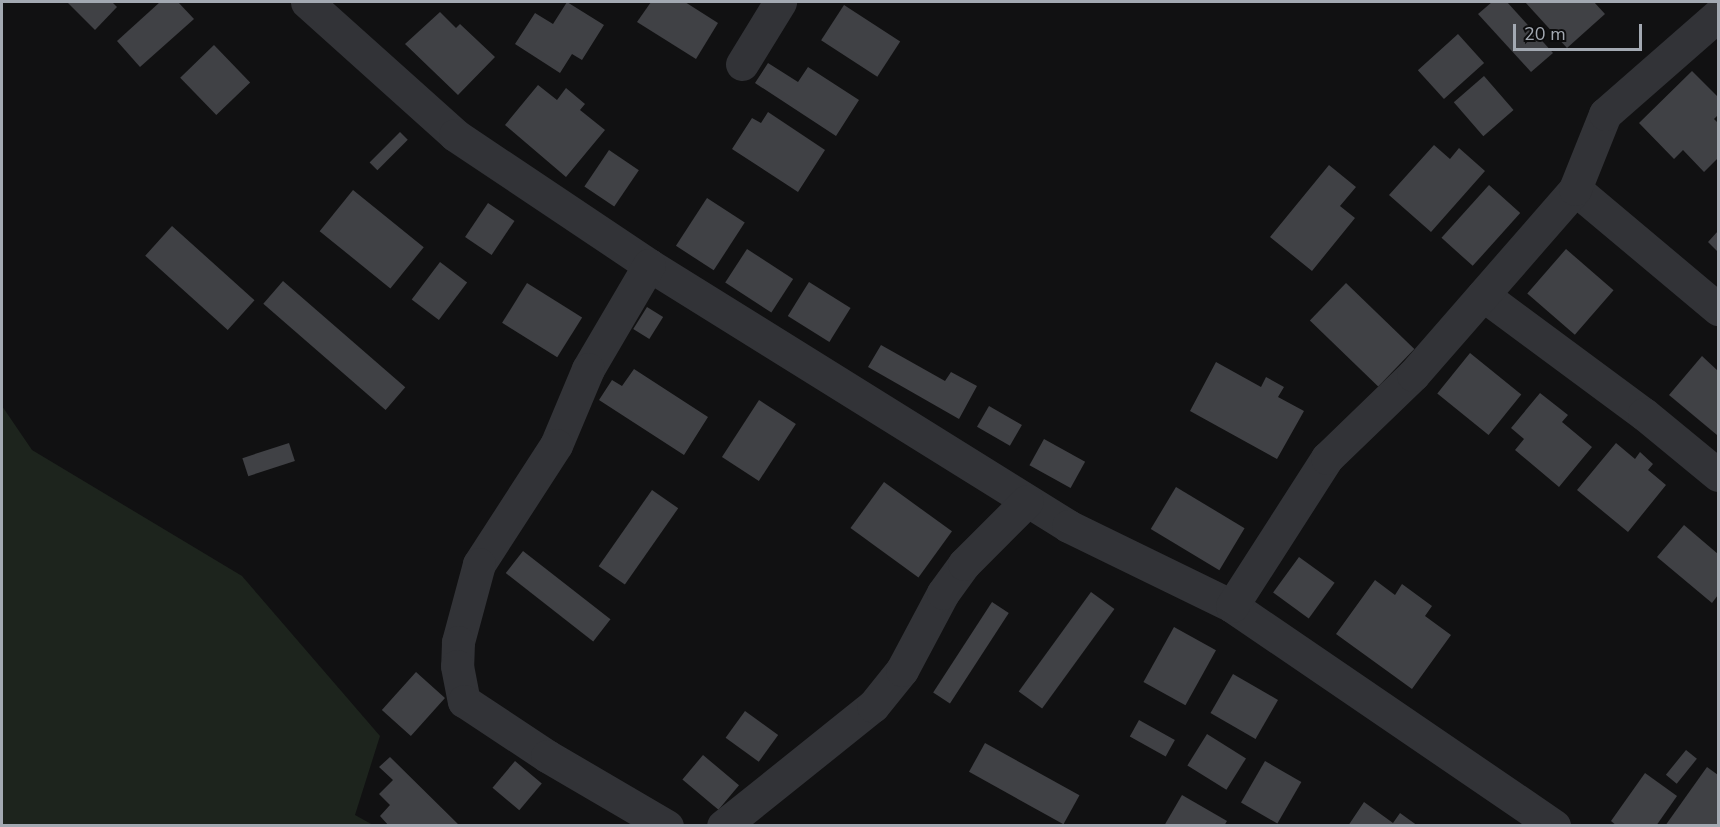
<!DOCTYPE html>
<style>
body{margin:0}
#map{position:relative;width:1720px;height:827px;overflow:hidden;background:#111112;font-family:"Nunito Sans",sans-serif}
div>[style]{position:absolute}
.green>*{inset:0;background:#1d241d}
.building>*{inset:0;background:#404145;transform-origin:0 0}
.minor>*{height:33px;margin:-16.5px;padding:0 16.5px;transform-origin:16.5px;border-radius:16.5px;background:#323337}
span{translate:-50% -50%;white-space:nowrap;text-align:center;line-height:1.15;-webkit-text-stroke:4.5px #0c0c0d;paint-order:stroke}
.frame{position:absolute;inset:0;border:3px solid #a3a9b2;pointer-events:none}
.scale{position:absolute;left:1513px;top:24px;width:129px;height:27px;box-sizing:border-box;border:3px solid #a3a9b2;border-top:0;padding-left:8px;font-size:18px;line-height:21px;white-space:nowrap;color:#a3a9b2;-webkit-text-stroke:4px #0c0c0d;paint-order:stroke}
</style>
<div id="map">
<div class="green">
<i style="clip-path:polygon(2px 406px,32px 450px,242px 576px,380px 736px,355px 815px,373px 825px,2px 825px)"></i>
</div>
<div class="building">
<i style="clip-path:polygon(67px 2px,112px 2px,117px 7px,95px 30px)"></i>
<i style="clip-path:polygon(160px 2px,178px 2px,194px 19px,140px 67px,117px 41px)"></i>
<i style="clip-path:polygon(567px 2px,604px 25px,582px 60px,572px 54px,560px 73px,515px 44px,535px 13px,553px 24px)"></i>
<i style="clip-path:polygon(651px 2px,685px 2px,718px 23px,696px 59px,637px 22px)"></i>
<i style="clip-path:polygon(1492px 2px,1507px 2px,1553px 53px,1531px 72px,1478px 14px)"></i>
<i style="clip-path:polygon(1525px 2px,1594px 2px,1605px 14px,1567px 48px)"></i>
<i style="left:844px;top:5px;width:67px;height:42px;rotate:33deg"></i>
<i style="clip-path:polygon(440px 12px,456px 28px,460px 24px,495px 57px,458px 95px,405px 44px)"></i>
<i style="left:1458px;top:34px;width:39px;height:54px;rotate:48deg"></i>
<i style="left:214px;top:45px;width:52px;height:47px;rotate:46deg"></i>
<i style="clip-path:polygon(768px 63px,798px 82px,808px 67px,859px 100px,836px 136px,755px 83px)"></i>
<i style="clip-path:polygon(1692px 71px,1718px 97px,1718px 115px,1714px 119px,1718px 123px,1718px 158px,1704px 172px,1683px 150px,1674px 159px,1639px 123px)"></i>
<i style="left:1484px;top:76px;width:45px;height:40px;rotate:49deg"></i>
<i style="clip-path:polygon(538px 85px,557px 100px,566px 88px,585px 104px,580px 110px,605px 130px,566px 177px,505px 125px)"></i>
<i style="clip-path:polygon(768px 112px,825px 150px,798px 192px,732px 149px,752px 118px,761px 123px)"></i>
<i style="left:400px;top:132px;width:11px;height:43px;rotate:45deg"></i>
<i style="clip-path:polygon(1434px 145px,1450px 159px,1459px 148px,1485px 171px,1431px 232px,1389px 195px)"></i>
<i style="left:609px;top:150px;width:36px;height:44px;rotate:34deg"></i>
<i style="clip-path:polygon(1329px 165px,1356px 187px,1340px 206px,1355px 218px,1312px 271px,1270px 237px)"></i>
<i style="left:1489px;top:185px;width:42px;height:71px;rotate:42deg"></i>
<i style="left:353px;top:190px;width:91px;height:53px;rotate:39deg"></i>
<i style="left:707px;top:198px;width:45px;height:57px;rotate:33deg"></i>
<i style="left:488px;top:203px;width:32px;height:41px;rotate:34deg"></i>
<i style="left:172px;top:226px;width:111px;height:40px;rotate:42deg"></i>
<i style="clip-path:polygon(1718px 231px,1718px 252px,1708px 242px)"></i>
<i style="left:747px;top:249px;width:55px;height:40px;rotate:33deg"></i>
<i style="left:1566px;top:249px;width:63px;height:59px;rotate:41deg"></i>
<i style="left:440px;top:262px;width:34px;height:47px;rotate:37deg"></i>
<i style="left:283px;top:281px;width:162px;height:30px;rotate:41deg"></i>
<i style="left:809px;top:282px;width:49px;height:40px;rotate:32deg"></i>
<i style="left:527px;top:283px;width:65px;height:47px;rotate:32deg"></i>
<i style="left:1346px;top:283px;width:95px;height:52px;rotate:44deg"></i>
<i style="left:647px;top:307px;width:19px;height:26px;rotate:32deg"></i>
<i style="clip-path:polygon(881px 345px,945px 381px,951px 372px,977px 386px,959px 419px,868px 367px)"></i>
<i style="left:1470px;top:353px;width:66px;height:52px;rotate:39deg"></i>
<i style="clip-path:polygon(1702px 356px,1718px 371px,1717px 435px,1669px 395px)"></i>
<i style="clip-path:polygon(1216px 362px,1261px 387px,1266px 377px,1284px 387px,1278px 397px,1304px 411px,1277px 459px,1190px 411px)"></i>
<i style="clip-path:polygon(634px 369px,708px 417px,684px 455px,599px 400px,612px 380px,622px 386px)"></i>
<i style="clip-path:polygon(1540px 393px,1568px 415px,1562px 422px,1592px 447px,1559px 487px,1515px 450px,1524px 439px,1511px 428px)"></i>
<i style="left:759px;top:400px;width:44px;height:68px;rotate:33deg"></i>
<i style="left:989px;top:406px;width:38px;height:24px;rotate:30deg"></i>
<i style="left:1044px;top:439px;width:47px;height:30px;rotate:29deg"></i>
<i style="left:289px;top:443px;width:19px;height:49px;rotate:72deg"></i>
<i style="clip-path:polygon(1616px 443px,1635px 459px,1640px 452px,1653px 464px,1648px 470px,1666px 485px,1628px 532px,1577px 490px)"></i>
<i style="left:884px;top:482px;width:84px;height:57px;rotate:36deg"></i>
<i style="left:1176px;top:487px;width:80px;height:49px;rotate:31deg"></i>
<i style="left:652px;top:490px;width:32px;height:93px;rotate:35deg"></i>
<i style="clip-path:polygon(1684px 525px,1718px 554px,1718px 595px,1712px 603px,1657px 557px)"></i>
<i style="left:523px;top:551px;width:111px;height:28px;rotate:38deg"></i>
<i style="left:1299px;top:557px;width:44px;height:44px;rotate:36deg"></i>
<i style="clip-path:polygon(1375px 580px,1395px 595px,1402px 584px,1432px 606px,1425px 616px,1451px 635px,1412px 689px,1336px 634px)"></i>
<i style="left:1091px;top:592px;width:29px;height:123px;rotate:36deg"></i>
<i style="left:992px;top:602px;width:20px;height:108px;rotate:33deg"></i>
<i style="left:1174px;top:627px;width:48px;height:63px;rotate:29deg"></i>
<i style="left:416px;top:672px;width:39px;height:51px;rotate:42deg"></i>
<i style="left:1233px;top:674px;width:52px;height:45px;rotate:30deg"></i>
<i style="left:745px;top:711px;width:41px;height:33px;rotate:36deg"></i>
<i style="left:1139px;top:720px;width:41px;height:19px;rotate:29deg"></i>
<i style="left:1207px;top:734px;width:46px;height:37px;rotate:32deg"></i>
<i style="left:985px;top:743px;width:108px;height:33px;rotate:29deg"></i>
<i style="left:1686px;top:750px;width:14px;height:32px;rotate:39deg"></i>
<i style="left:703px;top:755px;width:47px;height:32px;rotate:40deg"></i>
<i style="clip-path:polygon(390px 757px,460px 826px,389px 826px,380px 816px,390px 805px,379px 794px,393px 780px,379px 767px)"></i>
<i style="left:515px;top:761px;width:35px;height:35px;rotate:40deg"></i>
<i style="left:1265px;top:761px;width:42px;height:48px;rotate:30deg"></i>
<i style="clip-path:polygon(1707px 767px,1718px 775px,1718px 826px,1665px 826px)"></i>
<i style="clip-path:polygon(1645px 773px,1677px 796px,1656px 826px,1617px 826px,1611px 821px)"></i>
<i style="clip-path:polygon(1182px 795px,1227px 821px,1224px 826px,1164px 826px)"></i>
<i style="clip-path:polygon(1364px 802px,1393px 823px,1400px 813px,1418px 826px,1348px 826px)"></i>
</div>
<div class="minor">
<i style="left:307px;top:2px;width:199px;rotate:41.9deg"></i>
<i style="left:455px;top:135px;width:234px;rotate:33.8deg"></i>
<i style="left:649px;top:265px;width:494px;rotate:31.9deg"></i>
<i style="left:1068px;top:526px;width:182px;rotate:26deg"></i>
<i style="left:1232px;top:606px;width:390px;rotate:34.3deg"></i>
<i style="left:742px;top:64px;width:73px;rotate:-58.5deg"></i>
<i style="left:1575px;top:189px;width:187px;rotate:40deg"></i>
<i style="left:649px;top:265px;width:121px;rotate:120.4deg"></i>
<i style="left:588px;top:369px;width:82px;rotate:112.8deg"></i>
<i style="left:556px;top:445px;width:142px;rotate:122.9deg"></i>
<i style="left:479px;top:564px;width:81px;rotate:105.1deg"></i>
<i style="left:458px;top:642px;width:24px;rotate:92deg"></i>
<i style="left:457px;top:666px;width:36px;rotate:79deg"></i>
<i style="left:464px;top:701px;width:100px;rotate:33.5deg"></i>
<i style="left:547px;top:756px;width:139px;rotate:30.3deg"></i>
<i style="left:1483px;top:295px;width:200px;rotate:36.5deg"></i>
<i style="left:1644px;top:414px;width:96px;rotate:39.5deg"></i>
<i style="left:1232px;top:606px;width:176px;rotate:-57.3deg"></i>
<i style="left:1327px;top:458px;width:120px;rotate:-44deg"></i>
<i style="left:1413px;top:375px;width:247px;rotate:-48.9deg"></i>
<i style="left:1575px;top:189px;width:81px;rotate:-68.2deg"></i>
<i style="left:1605px;top:114px;width:150px;rotate:-41.2deg"></i>
<i style="left:723px;top:826px;width:192px;rotate:-38.7deg"></i>
<i style="left:873px;top:706px;width:46px;rotate:-51.1deg"></i>
<i style="left:902px;top:670px;width:87px;rotate:-62deg"></i>
<i style="left:943px;top:593px;width:36px;rotate:-54deg"></i>
<i style="left:964px;top:564px;width:89px;rotate:-45deg"></i>
</div>
<div class="frame"></div>
<div class="scale">20 m</div>
</div>
